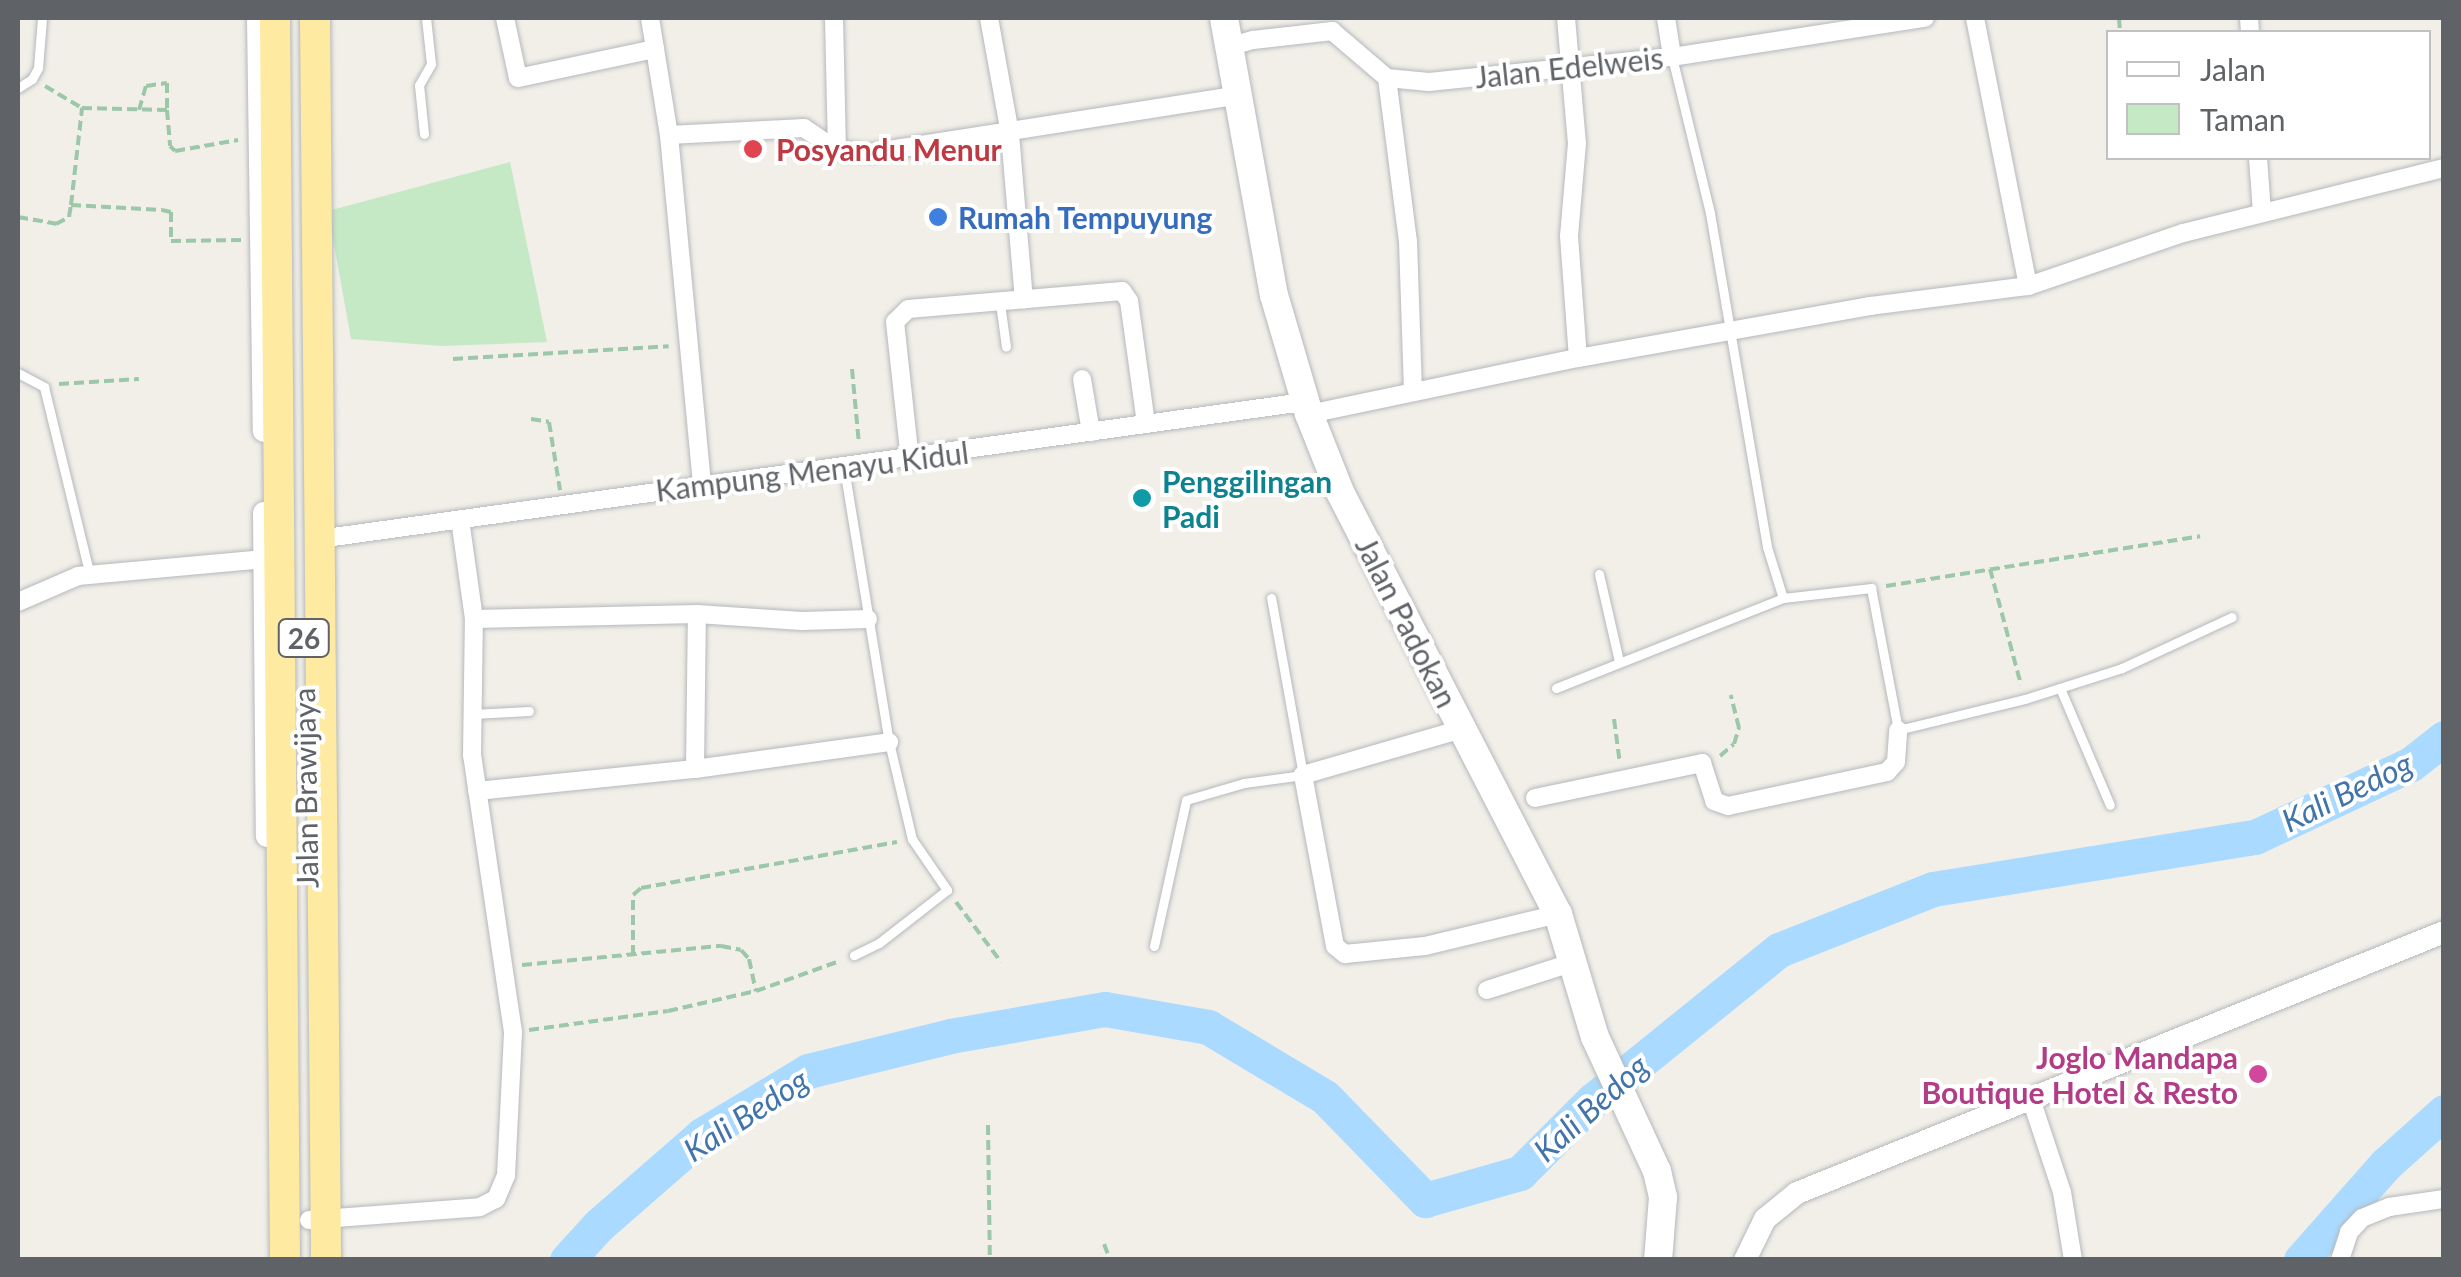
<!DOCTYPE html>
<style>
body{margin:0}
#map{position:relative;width:2461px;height:1277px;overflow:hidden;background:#f1efe8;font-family:Lato,sans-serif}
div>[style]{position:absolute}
.green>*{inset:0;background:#c5e8c5}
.river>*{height:35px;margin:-17.5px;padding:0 17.5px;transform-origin:17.5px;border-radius:17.5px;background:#aadaff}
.path>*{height:4px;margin-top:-2px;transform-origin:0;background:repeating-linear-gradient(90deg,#9cc7a9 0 10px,transparent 0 15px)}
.roads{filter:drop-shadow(0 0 2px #b5b8bc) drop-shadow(0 0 2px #b5b8bc)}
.service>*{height:9px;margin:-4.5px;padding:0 4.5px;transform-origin:4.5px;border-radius:4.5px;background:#fff}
.minor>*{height:18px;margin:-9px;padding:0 9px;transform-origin:9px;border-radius:9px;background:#fff}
.tertiary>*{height:22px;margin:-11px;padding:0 11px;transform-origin:11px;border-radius:11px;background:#fff}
.secondary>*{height:28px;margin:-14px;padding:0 14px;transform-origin:14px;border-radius:14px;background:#fff}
.trunk>*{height:30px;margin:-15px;padding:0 15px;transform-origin:15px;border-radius:15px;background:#feeaa1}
.dots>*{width:28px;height:28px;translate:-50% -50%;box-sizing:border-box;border:5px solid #fff;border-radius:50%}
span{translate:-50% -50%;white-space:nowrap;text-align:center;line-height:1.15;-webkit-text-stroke:8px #fff;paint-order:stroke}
.shield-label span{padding:2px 8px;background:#fff;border:2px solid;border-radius:8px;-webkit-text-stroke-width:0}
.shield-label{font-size:28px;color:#5f6368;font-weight:700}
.street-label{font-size:30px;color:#5f6368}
.health-label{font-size:30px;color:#be3a42;font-weight:700}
.left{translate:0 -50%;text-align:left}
.shop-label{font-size:30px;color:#366cbe;font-weight:700}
.culture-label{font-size:30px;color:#0d838f;font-weight:700}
.hotel-label{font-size:30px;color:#b23c85;font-weight:700}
.right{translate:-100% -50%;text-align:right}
.water-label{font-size:32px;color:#4174aa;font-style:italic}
.frame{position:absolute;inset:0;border:20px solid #5f6368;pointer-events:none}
.legend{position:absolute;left:2106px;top:30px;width:325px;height:130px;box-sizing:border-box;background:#fff;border:2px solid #bfc1c3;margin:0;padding:12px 18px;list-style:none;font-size:30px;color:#5f6368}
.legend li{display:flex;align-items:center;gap:20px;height:50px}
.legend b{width:50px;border:2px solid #bfc1c3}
</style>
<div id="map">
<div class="green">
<i style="clip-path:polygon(510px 162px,547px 342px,442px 346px,351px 339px,328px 211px)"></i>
</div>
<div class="river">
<i style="left:567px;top:1260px;width:47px;rotate:-47.6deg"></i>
<i style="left:599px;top:1225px;width:137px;rotate:-41.1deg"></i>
<i style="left:702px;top:1135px;width:124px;rotate:-31.1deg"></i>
<i style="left:808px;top:1071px;width:146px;rotate:-13.8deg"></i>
<i style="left:950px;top:1036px;width:157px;rotate:-9.9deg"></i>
<i style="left:1105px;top:1009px;width:105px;rotate:9.9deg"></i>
<i style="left:1208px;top:1027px;width:136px;rotate:30.9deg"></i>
<i style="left:1325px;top:1097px;width:144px;rotate:45.8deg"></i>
<i style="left:1425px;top:1200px;width:99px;rotate:-15.9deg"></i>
<i style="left:1520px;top:1173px;width:103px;rotate:-45deg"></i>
<i style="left:1593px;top:1100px;width:239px;rotate:-38.9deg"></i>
<i style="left:1779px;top:950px;width:166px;rotate:-21.6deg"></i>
<i style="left:1933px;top:889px;width:326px;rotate:-9.2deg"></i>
<i style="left:2255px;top:837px;width:172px;rotate:-25.1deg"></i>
<i style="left:2411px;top:764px;width:42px;rotate:-38.2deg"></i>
<i style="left:2301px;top:1260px;width:128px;rotate:-48.5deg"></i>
<i style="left:2386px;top:1164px;width:78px;rotate:-41.9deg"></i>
</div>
<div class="path">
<i style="left:2119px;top:18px;width:14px;rotate:86deg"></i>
<i style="left:45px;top:86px;width:43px;rotate:30.7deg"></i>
<i style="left:82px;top:108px;width:85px;rotate:1.3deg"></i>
<i style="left:167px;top:110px;width:36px;rotate:85deg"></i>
<i style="left:170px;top:146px;width:7px;rotate:45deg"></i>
<i style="left:175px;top:151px;width:64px;rotate:-9.9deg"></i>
<i style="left:139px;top:110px;width:25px;rotate:-74deg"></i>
<i style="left:146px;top:86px;width:21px;rotate:-8deg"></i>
<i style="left:167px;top:83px;width:27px;rotate:90deg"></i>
<i style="left:71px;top:205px;width:98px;rotate:-83.5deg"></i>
<i style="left:18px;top:217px;width:39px;rotate:10deg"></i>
<i style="left:56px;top:224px;width:15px;rotate:-28deg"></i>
<i style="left:69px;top:217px;width:12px;rotate:-81deg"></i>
<i style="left:71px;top:205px;width:91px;rotate:3.1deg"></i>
<i style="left:162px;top:210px;width:9px;rotate:13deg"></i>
<i style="left:171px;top:212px;width:29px;rotate:90deg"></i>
<i style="left:171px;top:241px;width:71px;rotate:-0.8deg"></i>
<i style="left:453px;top:359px;width:216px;rotate:-3.4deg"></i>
<i style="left:852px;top:369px;width:75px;rotate:84.7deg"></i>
<i style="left:59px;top:384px;width:80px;rotate:-3.6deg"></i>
<i style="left:531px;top:419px;width:18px;rotate:9deg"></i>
<i style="left:549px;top:422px;width:69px;rotate:80.8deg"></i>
<i style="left:1990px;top:569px;width:120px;rotate:75deg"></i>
<i style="left:1886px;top:586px;width:318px;rotate:-9deg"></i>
<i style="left:1614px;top:719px;width:45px;rotate:82.4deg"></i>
<i style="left:1720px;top:756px;width:18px;rotate:-41deg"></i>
<i style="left:1734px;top:744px;width:17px;rotate:-73deg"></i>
<i style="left:1739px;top:728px;width:34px;rotate:-104deg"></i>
<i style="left:956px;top:902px;width:75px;rotate:53.1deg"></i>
<i style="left:633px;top:955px;width:60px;rotate:-90deg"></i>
<i style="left:633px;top:895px;width:11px;rotate:-41deg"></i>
<i style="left:641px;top:888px;width:260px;rotate:-10.2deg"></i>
<i style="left:522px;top:965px;width:200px;rotate:-5.5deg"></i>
<i style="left:721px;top:946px;width:20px;rotate:11deg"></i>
<i style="left:741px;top:950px;width:12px;rotate:48deg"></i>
<i style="left:749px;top:959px;width:33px;rotate:78deg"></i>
<i style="left:529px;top:1030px;width:140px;rotate:-7.8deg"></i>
<i style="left:668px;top:1011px;width:90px;rotate:-12.8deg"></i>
<i style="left:756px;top:991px;width:89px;rotate:-19.7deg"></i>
<i style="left:988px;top:1125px;width:135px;rotate:89.2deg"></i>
<i style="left:1104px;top:1244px;width:17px;rotate:69deg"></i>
</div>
<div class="roads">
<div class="service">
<i style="left:1672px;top:57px;width:161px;rotate:76.3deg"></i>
<i style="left:1710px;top:213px;width:339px;rotate:80.3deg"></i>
<i style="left:1767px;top:547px;width:53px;rotate:72.6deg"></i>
<i style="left:1783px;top:598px;width:89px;rotate:-6.5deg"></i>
<i style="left:1871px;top:588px;width:145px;rotate:79.2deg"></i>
<i style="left:1898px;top:730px;width:131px;rotate:-13.7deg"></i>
<i style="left:2025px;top:699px;width:102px;rotate:-17.7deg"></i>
<i style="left:2122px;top:668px;width:121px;rotate:-24.9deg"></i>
<i style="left:18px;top:88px;width:17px;rotate:-33deg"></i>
<i style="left:32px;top:79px;width:13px;rotate:-61deg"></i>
<i style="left:38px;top:68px;width:50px;rotate:-85.4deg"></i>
<i style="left:424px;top:134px;width:49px;rotate:-95.8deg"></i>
<i style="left:419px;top:85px;width:24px;rotate:-60deg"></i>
<i style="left:431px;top:64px;width:46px;rotate:-96.2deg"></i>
<i style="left:1000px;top:303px;width:44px;rotate:82.2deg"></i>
<i style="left:18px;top:373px;width:30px;rotate:28deg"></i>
<i style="left:44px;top:387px;width:194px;rotate:76.3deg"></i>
<i style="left:844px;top:468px;width:278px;rotate:80.7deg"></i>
<i style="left:889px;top:742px;width:100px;rotate:76.7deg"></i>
<i style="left:912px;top:839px;width:62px;rotate:55.5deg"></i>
<i style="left:947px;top:890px;width:86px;rotate:142.1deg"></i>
<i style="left:879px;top:943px;width:28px;rotate:154deg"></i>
<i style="left:1599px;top:574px;width:89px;rotate:77.1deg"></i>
<i style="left:1556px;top:688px;width:244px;rotate:-21.6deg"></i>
<i style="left:2060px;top:688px;width:127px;rotate:66.9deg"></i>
<i style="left:473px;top:714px;width:56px;rotate:-3.1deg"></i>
<i style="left:1154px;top:946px;width:149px;rotate:-77.6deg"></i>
<i style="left:1186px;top:800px;width:60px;rotate:-16.3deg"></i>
<i style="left:1244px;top:783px;width:60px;rotate:-7.7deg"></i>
<i style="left:1303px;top:775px;width:180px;rotate:-100.2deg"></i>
</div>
<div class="minor">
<i style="left:505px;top:18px;width:61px;rotate:77.8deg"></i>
<i style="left:518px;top:78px;width:140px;rotate:-12deg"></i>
<i style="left:650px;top:18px;width:119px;rotate:80.8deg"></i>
<i style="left:669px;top:135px;width:350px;rotate:84.6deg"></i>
<i style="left:834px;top:18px;width:132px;rotate:88.7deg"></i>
<i style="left:989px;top:18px;width:118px;rotate:79.7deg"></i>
<i style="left:1010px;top:134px;width:166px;rotate:85.2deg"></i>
<i style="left:1566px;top:18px;width:125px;rotate:85deg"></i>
<i style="left:1577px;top:143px;width:93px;rotate:94.9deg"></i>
<i style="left:1569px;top:236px;width:122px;rotate:85.8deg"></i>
<i style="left:1666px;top:18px;width:39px;rotate:81deg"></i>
<i style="left:1975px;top:18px;width:273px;rotate:78.8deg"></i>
<i style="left:2249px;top:18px;width:14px;rotate:86deg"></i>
<i style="left:1228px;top:47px;width:26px;rotate:-16deg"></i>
<i style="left:1253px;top:40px;width:80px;rotate:-6.5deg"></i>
<i style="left:1332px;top:31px;width:72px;rotate:40.5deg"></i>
<i style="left:1387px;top:78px;width:42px;rotate:5.4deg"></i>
<i style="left:1429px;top:82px;width:244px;rotate:-5.9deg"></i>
<i style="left:1672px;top:57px;width:256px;rotate:-8.8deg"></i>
<i style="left:1387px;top:78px;width:164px;rotate:82.7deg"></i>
<i style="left:1408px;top:241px;width:151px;rotate:88.1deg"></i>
<i style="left:669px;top:135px;width:135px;rotate:-3deg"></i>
<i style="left:804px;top:128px;width:40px;rotate:34deg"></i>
<i style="left:837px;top:150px;width:33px;rotate:5deg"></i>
<i style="left:870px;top:153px;width:370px;rotate:-8.9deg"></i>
<i style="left:2258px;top:158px;width:54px;rotate:85.8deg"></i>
<i style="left:1082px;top:379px;width:54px;rotate:80.4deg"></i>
<i style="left:1309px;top:414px;width:275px;rotate:-11.8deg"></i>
<i style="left:1578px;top:358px;width:297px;rotate:-10.1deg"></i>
<i style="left:1870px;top:306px;width:159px;rotate:-7.2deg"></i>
<i style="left:2028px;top:286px;width:164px;rotate:-18.9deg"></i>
<i style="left:2183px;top:233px;width:269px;rotate:-14deg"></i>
<i style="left:910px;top:460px;width:139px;rotate:-96.2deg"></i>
<i style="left:895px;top:322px;width:18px;rotate:-45deg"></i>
<i style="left:908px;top:309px;width:215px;rotate:-4.8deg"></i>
<i style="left:1122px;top:291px;width:12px;rotate:55deg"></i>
<i style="left:1129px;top:301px;width:123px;rotate:82.1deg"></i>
<i style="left:319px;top:539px;width:994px;rotate:-7.92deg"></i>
<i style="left:18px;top:602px;width:65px;rotate:-23.4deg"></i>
<i style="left:78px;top:576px;width:187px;rotate:-5.2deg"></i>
<i style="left:474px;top:619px;width:223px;rotate:-1.3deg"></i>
<i style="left:697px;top:614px;width:105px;rotate:3.8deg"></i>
<i style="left:802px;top:621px;width:66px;rotate:-1.7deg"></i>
<i style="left:1462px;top:729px;width:166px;rotate:163.9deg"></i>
<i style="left:1303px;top:775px;width:174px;rotate:79.4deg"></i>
<i style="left:1335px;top:946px;width:13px;rotate:39deg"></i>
<i style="left:1345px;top:954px;width:80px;rotate:-5.7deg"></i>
<i style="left:1425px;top:946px;width:137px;rotate:-13.5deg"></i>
<i style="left:695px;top:769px;width:155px;rotate:-89.3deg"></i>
<i style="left:477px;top:791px;width:219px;rotate:-5.8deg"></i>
<i style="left:695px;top:769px;width:196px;rotate:-7.9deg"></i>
<i style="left:1535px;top:798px;width:171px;rotate:-11.8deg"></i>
<i style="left:1702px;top:763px;width:40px;rotate:72deg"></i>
<i style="left:1714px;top:801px;width:15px;rotate:20deg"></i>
<i style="left:1728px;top:806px;width:163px;rotate:-12.1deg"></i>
<i style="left:1887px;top:772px;width:13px;rotate:-48deg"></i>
<i style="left:1896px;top:762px;width:32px;rotate:-86deg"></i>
<i style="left:1487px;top:990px;width:91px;rotate:-17.8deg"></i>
<i style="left:2031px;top:1099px;width:98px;rotate:71.6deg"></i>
<i style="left:2062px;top:1192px;width:69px;rotate:80.8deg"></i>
<i style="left:309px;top:1220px;width:171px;rotate:-4.3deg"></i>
<i style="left:480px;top:1207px;width:18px;rotate:-27deg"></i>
<i style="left:496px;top:1199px;width:25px;rotate:-67deg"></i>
<i style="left:506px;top:1176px;width:144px;rotate:-87.2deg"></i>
<i style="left:513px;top:1032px;width:279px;rotate:-98.4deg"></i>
<i style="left:472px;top:756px;width:137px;rotate:-89.2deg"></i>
<i style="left:474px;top:619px;width:100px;rotate:-98deg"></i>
<i style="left:2340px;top:1260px;width:29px;rotate:-72deg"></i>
<i style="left:2349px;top:1232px;width:19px;rotate:-47deg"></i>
<i style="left:2362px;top:1218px;width:29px;rotate:-22deg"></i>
<i style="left:2389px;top:1207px;width:56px;rotate:-8.3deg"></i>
</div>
<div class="tertiary">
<i style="left:258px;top:18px;width:413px;rotate:89.2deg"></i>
<i style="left:264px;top:513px;width:323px;rotate:89.5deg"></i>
<i style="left:1745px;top:1260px;width:46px;rotate:-64deg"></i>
<i style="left:1765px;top:1219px;width:41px;rotate:-39.1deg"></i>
<i style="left:1797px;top:1193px;width:698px;rotate:-21.97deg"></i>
</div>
<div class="secondary">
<i style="left:1224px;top:18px;width:281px;rotate:79.8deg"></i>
<i style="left:1274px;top:295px;width:124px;rotate:73.6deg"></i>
<i style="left:1309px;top:414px;width:84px;rotate:68.3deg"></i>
<i style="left:1340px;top:492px;width:475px;rotate:62.7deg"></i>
<i style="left:1558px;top:914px;width:128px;rotate:73.3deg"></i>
<i style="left:1595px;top:1037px;width:148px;rotate:65.2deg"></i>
<i style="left:1657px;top:1171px;width:27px;rotate:77deg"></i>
<i style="left:1663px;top:1197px;width:63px;rotate:94.5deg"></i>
</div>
<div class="trunk">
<i style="left:275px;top:18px;width:1242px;rotate:89.54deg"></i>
<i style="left:315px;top:18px;width:1242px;rotate:89.49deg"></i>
</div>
</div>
<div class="dots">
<i style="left:753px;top:149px;background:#e0444e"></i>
<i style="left:938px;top:217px;background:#3f7fe0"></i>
<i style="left:1142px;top:498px;background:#0f9aa8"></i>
<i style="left:2258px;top:1074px;background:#d1479c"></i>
</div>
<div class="shield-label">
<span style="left:304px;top:638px">26</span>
</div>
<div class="street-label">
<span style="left:1569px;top:67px;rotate:-6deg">Jalan Edelweis</span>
<span style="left:812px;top:471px;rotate:-7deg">Kampung Menayu Kidul</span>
<span style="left:1407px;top:622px;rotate:63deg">Jalan Padokan</span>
<span style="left:305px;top:788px;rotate:-91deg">Jalan Brawijaya</span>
</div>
<div class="health-label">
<span class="left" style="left:776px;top:149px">Posyandu Menur</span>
</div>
<div class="shop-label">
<span class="left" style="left:958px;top:217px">Rumah Tempuyung</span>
</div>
<div class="culture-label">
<span class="left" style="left:1162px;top:498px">Penggilingan<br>Padi</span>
</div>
<div class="hotel-label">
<span class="right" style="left:2238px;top:1074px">Joglo Mandapa<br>Boutique Hotel &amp; Resto</span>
</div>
<div class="water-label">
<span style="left:2347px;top:792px;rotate:-26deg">Kali Bedog</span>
<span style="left:1591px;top:1108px;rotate:-42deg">Kali Bedog</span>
<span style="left:746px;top:1115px;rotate:-33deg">Kali Bedog</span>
</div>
<div class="frame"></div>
<ul class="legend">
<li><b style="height:12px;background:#fff"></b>Jalan</li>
<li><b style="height:28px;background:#c5e8c5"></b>Taman</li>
</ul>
</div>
